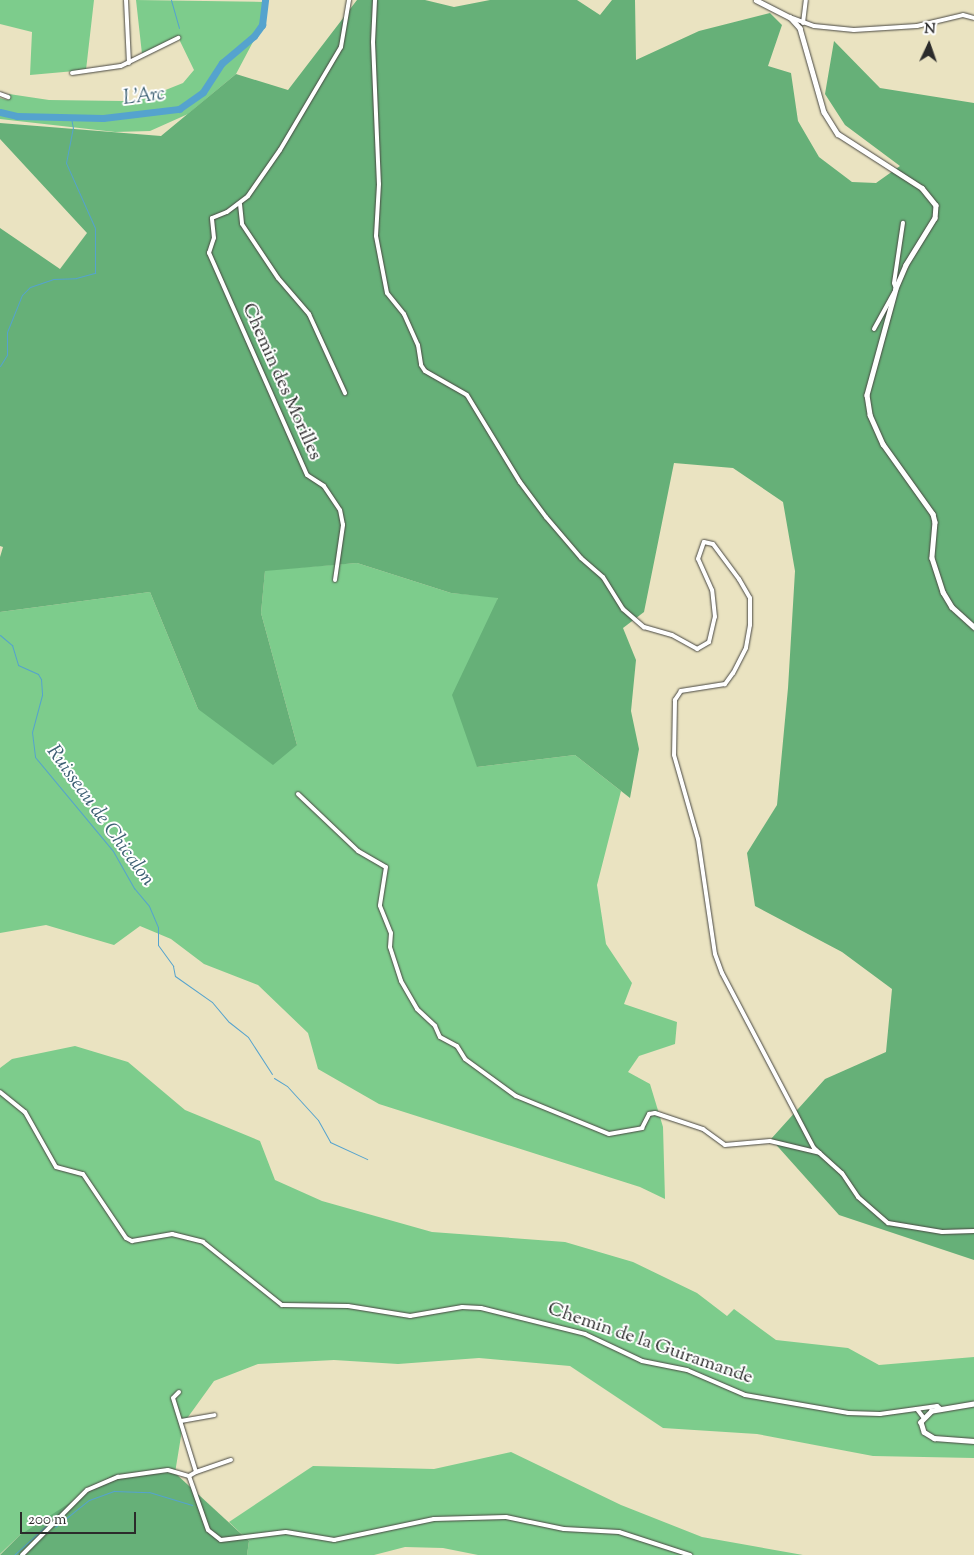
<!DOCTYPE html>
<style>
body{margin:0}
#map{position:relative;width:974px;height:1555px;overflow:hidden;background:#eae3c1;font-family:"Sorts Mill Goudy",serif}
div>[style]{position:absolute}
.green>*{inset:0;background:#7dcc8c}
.forest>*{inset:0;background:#66b078}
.stream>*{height:1px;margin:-0.5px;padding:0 0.5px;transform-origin:0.5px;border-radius:0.5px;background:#55a3ce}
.river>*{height:7px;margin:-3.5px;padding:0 3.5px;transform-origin:3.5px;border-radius:3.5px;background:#55a3ce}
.roads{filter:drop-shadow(0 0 1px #484742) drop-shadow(0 0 1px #484742)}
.minor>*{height:4px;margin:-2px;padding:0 2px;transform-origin:2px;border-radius:2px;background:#fff}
.tertiary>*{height:4.5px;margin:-2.25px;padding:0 2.25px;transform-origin:2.25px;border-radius:2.25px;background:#fff}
span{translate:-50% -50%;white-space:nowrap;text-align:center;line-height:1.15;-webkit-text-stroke:4px #fff;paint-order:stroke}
.street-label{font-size:19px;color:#2b2b2b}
.water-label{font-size:20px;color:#3e6174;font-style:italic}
.north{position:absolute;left:904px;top:20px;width:50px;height:50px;-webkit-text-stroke:4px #fff;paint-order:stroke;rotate:3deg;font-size:14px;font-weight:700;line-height:20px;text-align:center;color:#2b2b2b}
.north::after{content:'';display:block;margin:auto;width:18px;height:22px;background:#2b2b2b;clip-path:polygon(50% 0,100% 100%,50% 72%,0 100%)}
.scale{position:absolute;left:20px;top:1512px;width:116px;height:22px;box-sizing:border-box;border:2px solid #2b2b2b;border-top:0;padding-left:6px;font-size:15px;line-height:18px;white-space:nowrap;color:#2b2b2b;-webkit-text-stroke:4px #fff;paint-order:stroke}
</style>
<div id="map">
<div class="green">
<i style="clip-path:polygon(0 0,94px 0,86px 70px,30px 75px,32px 32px,0 24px)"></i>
<i style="clip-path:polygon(136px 0,265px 2px,262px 25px,236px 74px,188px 114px,150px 131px,115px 132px,0 119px,0 98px,8px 100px,9px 94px,49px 100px,122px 101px,143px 99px,183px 83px,194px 70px,178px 37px,142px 54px)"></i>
<i style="clip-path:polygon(357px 563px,451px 593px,498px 597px,477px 767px,575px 755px,621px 791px,597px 885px,606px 944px,632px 983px,624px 1004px,677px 1022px,675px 1044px,639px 1056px,628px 1072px,650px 1084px,663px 1127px,665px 1199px,640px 1187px,379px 1104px,318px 1069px,308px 1033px,258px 985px,204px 964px,171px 939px,140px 926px,114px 945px,46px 925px,0 933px,0 612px,150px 592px,198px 709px,297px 745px,261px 613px,265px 570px)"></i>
<i style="clip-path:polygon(75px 1046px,128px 1062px,185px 1110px,260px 1141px,275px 1180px,322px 1201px,432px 1232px,565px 1242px,633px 1262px,697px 1293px,727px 1316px,734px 1309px,776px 1340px,848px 1348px,879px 1365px,974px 1357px,974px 1458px,873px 1456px,757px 1434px,663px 1428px,570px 1366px,479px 1358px,398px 1364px,334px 1360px,258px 1364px,214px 1381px,183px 1424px,175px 1473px,20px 1535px,0 1554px,0 1068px,12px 1059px)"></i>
<i style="clip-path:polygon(511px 1452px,621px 1505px,702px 1537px,803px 1555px,478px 1555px,443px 1548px,405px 1547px,374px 1555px,247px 1555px,249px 1541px,229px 1522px,313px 1466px,434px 1469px)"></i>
</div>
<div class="forest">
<i style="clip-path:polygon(357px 0,425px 0,454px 7px,490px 0,577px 0,600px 15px,612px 0,635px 0,636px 60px,699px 31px,770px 13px,782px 25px,768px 66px,791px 73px,798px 121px,819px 157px,852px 182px,876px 183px,900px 166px,845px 125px,825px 94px,834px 41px,880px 88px,974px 103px,974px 1260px,839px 1215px,771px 1139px,825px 1079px,886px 1052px,892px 989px,842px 952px,755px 906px,747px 853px,777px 805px,788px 688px,795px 571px,783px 502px,733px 468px,674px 463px,644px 612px,623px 628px,636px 660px,631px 711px,639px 749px,630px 798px,575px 755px,477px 767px,452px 695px,498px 598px,451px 593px,357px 563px,265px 571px,261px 613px,297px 745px,273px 765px,198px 709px,150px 592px,0 612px,0 557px,3px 547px,0 546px,0 228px,60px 269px,87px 233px,0 139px,0 123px,161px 136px,236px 74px,288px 90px)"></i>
<i style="clip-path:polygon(175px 1473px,249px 1541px,247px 1555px,0 1555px,20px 1535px,113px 1475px)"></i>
</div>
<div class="stream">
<i style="left:171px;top:0;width:29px;rotate:74deg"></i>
<i style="left:0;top:366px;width:13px;rotate:-58deg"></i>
<i style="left:7px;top:355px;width:23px;rotate:-90deg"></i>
<i style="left:7px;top:332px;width:40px;rotate:-68deg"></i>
<i style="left:22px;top:295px;width:11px;rotate:-45deg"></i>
<i style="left:30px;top:287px;width:24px;rotate:-19deg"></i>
<i style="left:53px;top:279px;width:23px;rotate:-2deg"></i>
<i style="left:76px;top:278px;width:20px;rotate:-15deg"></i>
<i style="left:95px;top:273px;width:45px;rotate:-90deg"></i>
<i style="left:95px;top:228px;width:71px;rotate:-114deg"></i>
<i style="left:66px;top:163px;width:36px;rotate:-79deg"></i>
<i style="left:73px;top:128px;width:10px;rotate:-101deg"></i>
<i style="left:0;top:635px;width:16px;rotate:40deg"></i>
<i style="left:12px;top:645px;width:21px;rotate:73deg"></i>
<i style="left:18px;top:665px;width:22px;rotate:24deg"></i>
<i style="left:38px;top:674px;width:6px;rotate:59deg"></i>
<i style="left:41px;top:679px;width:16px;rotate:86deg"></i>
<i style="left:42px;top:695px;width:38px;rotate:105deg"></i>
<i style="left:32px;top:732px;width:25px;rotate:83deg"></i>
<i style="left:35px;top:757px;width:122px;rotate:50.3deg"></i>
<i style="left:113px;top:851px;width:43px;rotate:60.4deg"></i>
<i style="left:134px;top:888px;width:23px;rotate:50deg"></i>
<i style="left:149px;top:906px;width:23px;rotate:67deg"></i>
<i style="left:158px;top:927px;width:18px;rotate:90deg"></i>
<i style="left:158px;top:945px;width:26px;rotate:54deg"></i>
<i style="left:173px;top:966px;width:10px;rotate:79deg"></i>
<i style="left:175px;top:976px;width:45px;rotate:35.1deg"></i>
<i style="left:212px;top:1002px;width:26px;rotate:50deg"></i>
<i style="left:229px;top:1022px;width:24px;rotate:38deg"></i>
<i style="left:248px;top:1037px;width:44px;rotate:57deg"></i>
<i style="left:274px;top:1078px;width:15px;rotate:32deg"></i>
<i style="left:287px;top:1086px;width:46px;rotate:47.6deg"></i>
<i style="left:318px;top:1120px;width:25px;rotate:61deg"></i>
<i style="left:330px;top:1142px;width:41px;rotate:24.7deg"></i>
<i style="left:55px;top:1527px;width:43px;rotate:-38.5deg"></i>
<i style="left:89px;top:1500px;width:27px;rotate:-20deg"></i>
<i style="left:114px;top:1491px;width:35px;rotate:2deg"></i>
<i style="left:149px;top:1492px;width:45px;rotate:16.8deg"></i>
<i style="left:14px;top:1555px;width:43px;rotate:-42.2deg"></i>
</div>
<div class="river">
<i style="left:0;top:112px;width:17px;rotate:13deg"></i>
<i style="left:17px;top:116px;width:86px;rotate:1.3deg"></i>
<i style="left:103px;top:118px;width:77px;rotate:-6.8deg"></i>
<i style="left:179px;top:109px;width:29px;rotate:-35deg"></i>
<i style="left:203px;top:92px;width:35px;rotate:-57deg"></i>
<i style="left:222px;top:63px;width:42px;rotate:-40.2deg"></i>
<i style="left:254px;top:36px;width:14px;rotate:-54deg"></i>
<i style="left:262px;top:25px;width:25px;rotate:-83deg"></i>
</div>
<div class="roads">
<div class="minor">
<i style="left:126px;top:0;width:63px;rotate:87.3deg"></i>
<i style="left:375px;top:0;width:42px;rotate:92.7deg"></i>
<i style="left:373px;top:42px;width:142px;rotate:87.6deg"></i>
<i style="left:379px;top:184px;width:52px;rotate:93.3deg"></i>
<i style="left:376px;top:236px;width:58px;rotate:79.1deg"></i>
<i style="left:387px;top:293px;width:27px;rotate:51deg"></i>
<i style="left:404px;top:314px;width:34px;rotate:66deg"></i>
<i style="left:418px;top:345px;width:20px;rotate:81deg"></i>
<i style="left:421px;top:365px;width:7px;rotate:56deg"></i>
<i style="left:425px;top:371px;width:48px;rotate:29.7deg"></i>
<i style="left:467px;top:395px;width:102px;rotate:58.7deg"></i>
<i style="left:520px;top:482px;width:44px;rotate:53.4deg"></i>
<i style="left:546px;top:517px;width:54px;rotate:49.5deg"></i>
<i style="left:581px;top:558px;width:29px;rotate:41deg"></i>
<i style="left:603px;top:577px;width:38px;rotate:58deg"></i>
<i style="left:623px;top:609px;width:28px;rotate:41deg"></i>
<i style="left:644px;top:627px;width:29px;rotate:16deg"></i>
<i style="left:672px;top:635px;width:29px;rotate:29deg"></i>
<i style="left:697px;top:649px;width:14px;rotate:-30deg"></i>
<i style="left:709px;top:642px;width:26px;rotate:-77deg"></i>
<i style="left:715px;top:617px;width:27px;rotate:-96deg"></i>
<i style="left:712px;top:590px;width:34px;rotate:-114deg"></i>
<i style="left:698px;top:559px;width:18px;rotate:-71deg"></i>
<i style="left:704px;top:542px;width:9px;rotate:13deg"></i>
<i style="left:713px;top:544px;width:44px;rotate:53.4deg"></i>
<i style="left:739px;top:579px;width:22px;rotate:60deg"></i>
<i style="left:750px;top:598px;width:27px;rotate:90deg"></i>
<i style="left:750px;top:625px;width:23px;rotate:100deg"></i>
<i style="left:746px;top:648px;width:28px;rotate:117deg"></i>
<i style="left:733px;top:673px;width:14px;rotate:126deg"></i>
<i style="left:725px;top:684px;width:45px;rotate:171deg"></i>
<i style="left:681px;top:691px;width:11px;rotate:124deg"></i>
<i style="left:675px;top:700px;width:55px;rotate:91deg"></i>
<i style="left:674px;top:755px;width:87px;rotate:74.1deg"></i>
<i style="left:698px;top:839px;width:116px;rotate:81.6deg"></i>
<i style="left:715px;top:954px;width:20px;rotate:70deg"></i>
<i style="left:722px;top:973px;width:198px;rotate:62.3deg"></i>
<i style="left:814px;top:1148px;width:38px;rotate:42deg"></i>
<i style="left:842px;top:1173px;width:29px;rotate:56deg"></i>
<i style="left:858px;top:1197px;width:40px;rotate:41deg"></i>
<i style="left:888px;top:1223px;width:55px;rotate:9.5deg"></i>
<i style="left:942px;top:1232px;width:32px;rotate:-2deg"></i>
<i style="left:792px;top:18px;width:23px;rotate:20deg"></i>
<i style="left:814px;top:26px;width:40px;rotate:5.7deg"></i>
<i style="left:854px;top:30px;width:63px;rotate:-3.6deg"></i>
<i style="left:917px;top:26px;width:47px;rotate:-13.4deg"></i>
<i style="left:963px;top:15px;width:11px;rotate:15deg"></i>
<i style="left:803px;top:23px;width:23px;rotate:-83deg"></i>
<i style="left:72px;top:73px;width:49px;rotate:-8.1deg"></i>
<i style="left:121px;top:66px;width:64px;rotate:-26.2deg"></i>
<i style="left:0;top:94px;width:9px;rotate:21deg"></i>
<i style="left:240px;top:204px;width:20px;rotate:84deg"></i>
<i style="left:242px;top:224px;width:65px;rotate:56.3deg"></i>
<i style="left:278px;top:278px;width:48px;rotate:49.3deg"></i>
<i style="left:309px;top:314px;width:87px;rotate:65.5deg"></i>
<i style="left:874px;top:329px;width:46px;rotate:-61.2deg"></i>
<i style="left:896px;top:289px;width:6px;rotate:-108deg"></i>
<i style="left:894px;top:283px;width:61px;rotate:-81.5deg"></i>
<i style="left:335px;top:580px;width:56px;rotate:-81.7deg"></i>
<i style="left:343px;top:525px;width:15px;rotate:-101deg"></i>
<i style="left:340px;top:510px;width:29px;rotate:-124deg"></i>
<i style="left:324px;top:486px;width:20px;rotate:-147deg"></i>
<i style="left:307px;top:475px;width:243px;rotate:-113.8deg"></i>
<i style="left:209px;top:253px;width:16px;rotate:-72deg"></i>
<i style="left:214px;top:238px;width:20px;rotate:-96deg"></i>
<i style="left:212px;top:218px;width:16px;rotate:-22deg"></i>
<i style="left:227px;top:212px;width:26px;rotate:-37deg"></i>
<i style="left:248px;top:196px;width:56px;rotate:-55.2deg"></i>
<i style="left:280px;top:150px;width:120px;rotate:-59.4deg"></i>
<i style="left:341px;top:47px;width:48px;rotate:-80.3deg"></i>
<i style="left:298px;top:794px;width:83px;rotate:43.5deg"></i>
<i style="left:358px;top:851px;width:32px;rotate:30deg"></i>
<i style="left:386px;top:867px;width:39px;rotate:99deg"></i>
<i style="left:380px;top:906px;width:29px;rotate:68deg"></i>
<i style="left:391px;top:933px;width:14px;rotate:94deg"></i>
<i style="left:390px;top:947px;width:36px;rotate:72deg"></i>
<i style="left:401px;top:981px;width:32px;rotate:60deg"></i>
<i style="left:417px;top:1009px;width:25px;rotate:43deg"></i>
<i style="left:435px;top:1026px;width:12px;rotate:66deg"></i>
<i style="left:440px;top:1037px;width:19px;rotate:28deg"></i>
<i style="left:457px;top:1046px;width:15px;rotate:58deg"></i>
<i style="left:465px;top:1059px;width:63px;rotate:36deg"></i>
<i style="left:516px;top:1096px;width:100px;rotate:22.2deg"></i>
<i style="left:609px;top:1134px;width:34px;rotate:-10deg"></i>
<i style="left:642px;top:1128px;width:16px;rotate:-63deg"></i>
<i style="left:649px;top:1114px;width:6px;rotate:-9deg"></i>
<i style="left:655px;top:1113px;width:51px;rotate:18.4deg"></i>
<i style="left:703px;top:1129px;width:27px;rotate:36deg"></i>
<i style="left:725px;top:1145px;width:45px;rotate:-5.1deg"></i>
<i style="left:770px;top:1141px;width:51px;rotate:13.5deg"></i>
<i style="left:0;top:1092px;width:32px;rotate:39deg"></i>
<i style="left:25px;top:1112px;width:63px;rotate:60.6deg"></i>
<i style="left:56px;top:1167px;width:28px;rotate:15deg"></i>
<i style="left:83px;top:1174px;width:77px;rotate:56.1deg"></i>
<i style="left:126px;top:1238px;width:7px;rotate:27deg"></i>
<i style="left:132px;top:1241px;width:41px;rotate:-9.9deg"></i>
<i style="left:172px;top:1234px;width:32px;rotate:14deg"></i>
<i style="left:203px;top:1242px;width:101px;rotate:38.6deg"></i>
<i style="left:282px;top:1305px;width:66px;rotate:0.9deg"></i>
<i style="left:348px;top:1306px;width:63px;rotate:9.2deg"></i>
<i style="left:410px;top:1316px;width:53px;rotate:-9.8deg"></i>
<i style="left:462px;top:1307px;width:19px;rotate:3deg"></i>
<i style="left:481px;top:1308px;width:107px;rotate:14deg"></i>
<i style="left:585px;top:1334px;width:63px;rotate:25.3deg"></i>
<i style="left:642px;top:1361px;width:46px;rotate:11.3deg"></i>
<i style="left:687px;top:1370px;width:63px;rotate:23.3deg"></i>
<i style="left:745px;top:1395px;width:105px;rotate:9.9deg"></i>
<i style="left:848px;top:1413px;width:32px;rotate:2deg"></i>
<i style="left:880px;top:1414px;width:58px;rotate:-8deg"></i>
<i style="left:937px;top:1406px;width:5px;rotate:37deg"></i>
<i style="left:179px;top:1392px;width:8px;rotate:135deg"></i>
<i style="left:173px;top:1398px;width:77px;rotate:72.7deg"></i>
<i style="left:196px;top:1472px;width:8px;rotate:150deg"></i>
<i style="left:917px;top:1409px;width:10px;rotate:53deg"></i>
<i style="left:181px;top:1421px;width:34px;rotate:-10deg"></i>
<i style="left:196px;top:1472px;width:37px;rotate:-19deg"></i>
<i style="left:22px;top:1555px;width:92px;rotate:-45deg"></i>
<i style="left:87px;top:1490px;width:34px;rotate:-23deg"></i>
<i style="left:118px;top:1477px;width:50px;rotate:-8deg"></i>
<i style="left:168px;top:1470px;width:22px;rotate:16deg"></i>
<i style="left:189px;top:1476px;width:57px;rotate:70.6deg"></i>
<i style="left:208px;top:1530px;width:16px;rotate:38deg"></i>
<i style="left:221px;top:1540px;width:65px;rotate:-7deg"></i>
<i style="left:286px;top:1532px;width:49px;rotate:9.5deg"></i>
<i style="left:334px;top:1540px;width:102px;rotate:-11.9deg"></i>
<i style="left:434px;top:1519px;width:72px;rotate:-1.6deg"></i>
<i style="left:506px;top:1517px;width:59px;rotate:11.7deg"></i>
<i style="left:564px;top:1529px;width:55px;rotate:3.1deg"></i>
<i style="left:619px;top:1532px;width:75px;rotate:17.9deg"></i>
</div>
<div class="tertiary">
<i style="left:756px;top:0;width:38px;rotate:27deg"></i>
<i style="left:790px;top:17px;width:15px;rotate:48deg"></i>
<i style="left:800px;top:28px;width:87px;rotate:74.1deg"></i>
<i style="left:824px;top:112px;width:26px;rotate:58deg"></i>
<i style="left:838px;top:134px;width:100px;rotate:32.7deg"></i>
<i style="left:922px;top:188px;width:22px;rotate:51deg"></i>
<i style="left:936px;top:205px;width:13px;rotate:94deg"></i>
<i style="left:935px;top:218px;width:55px;rotate:121.7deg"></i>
<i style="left:906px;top:265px;width:26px;rotate:113deg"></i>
<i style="left:896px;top:289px;width:110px;rotate:105.3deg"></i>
<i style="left:867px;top:395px;width:20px;rotate:81deg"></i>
<i style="left:870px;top:415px;width:32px;rotate:66deg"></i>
<i style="left:883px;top:444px;width:86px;rotate:54.5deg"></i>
<i style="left:933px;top:514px;width:8px;rotate:76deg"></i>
<i style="left:935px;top:522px;width:36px;rotate:95deg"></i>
<i style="left:932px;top:558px;width:36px;rotate:72deg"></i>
<i style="left:943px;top:592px;width:17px;rotate:59deg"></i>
<i style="left:952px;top:607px;width:30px;rotate:42deg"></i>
<i style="left:974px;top:1404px;width:43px;rotate:170.5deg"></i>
<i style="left:932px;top:1411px;width:16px;rotate:135deg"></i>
<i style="left:921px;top:1422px;width:10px;rotate:73deg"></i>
<i style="left:924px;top:1432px;width:12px;rotate:31deg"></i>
<i style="left:934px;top:1438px;width:40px;rotate:4.3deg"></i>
</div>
</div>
<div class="street-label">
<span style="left:281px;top:382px;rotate:66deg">Chemin des Morilles</span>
<span style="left:650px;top:1344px;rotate:19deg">Chemin de la Guiramande</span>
</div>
<div class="water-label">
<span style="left:144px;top:97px;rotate:-7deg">L'Arc</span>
<span style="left:100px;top:816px;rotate:54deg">Ruisseau de Chicalon</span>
</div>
<div class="north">N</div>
<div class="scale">200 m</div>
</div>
